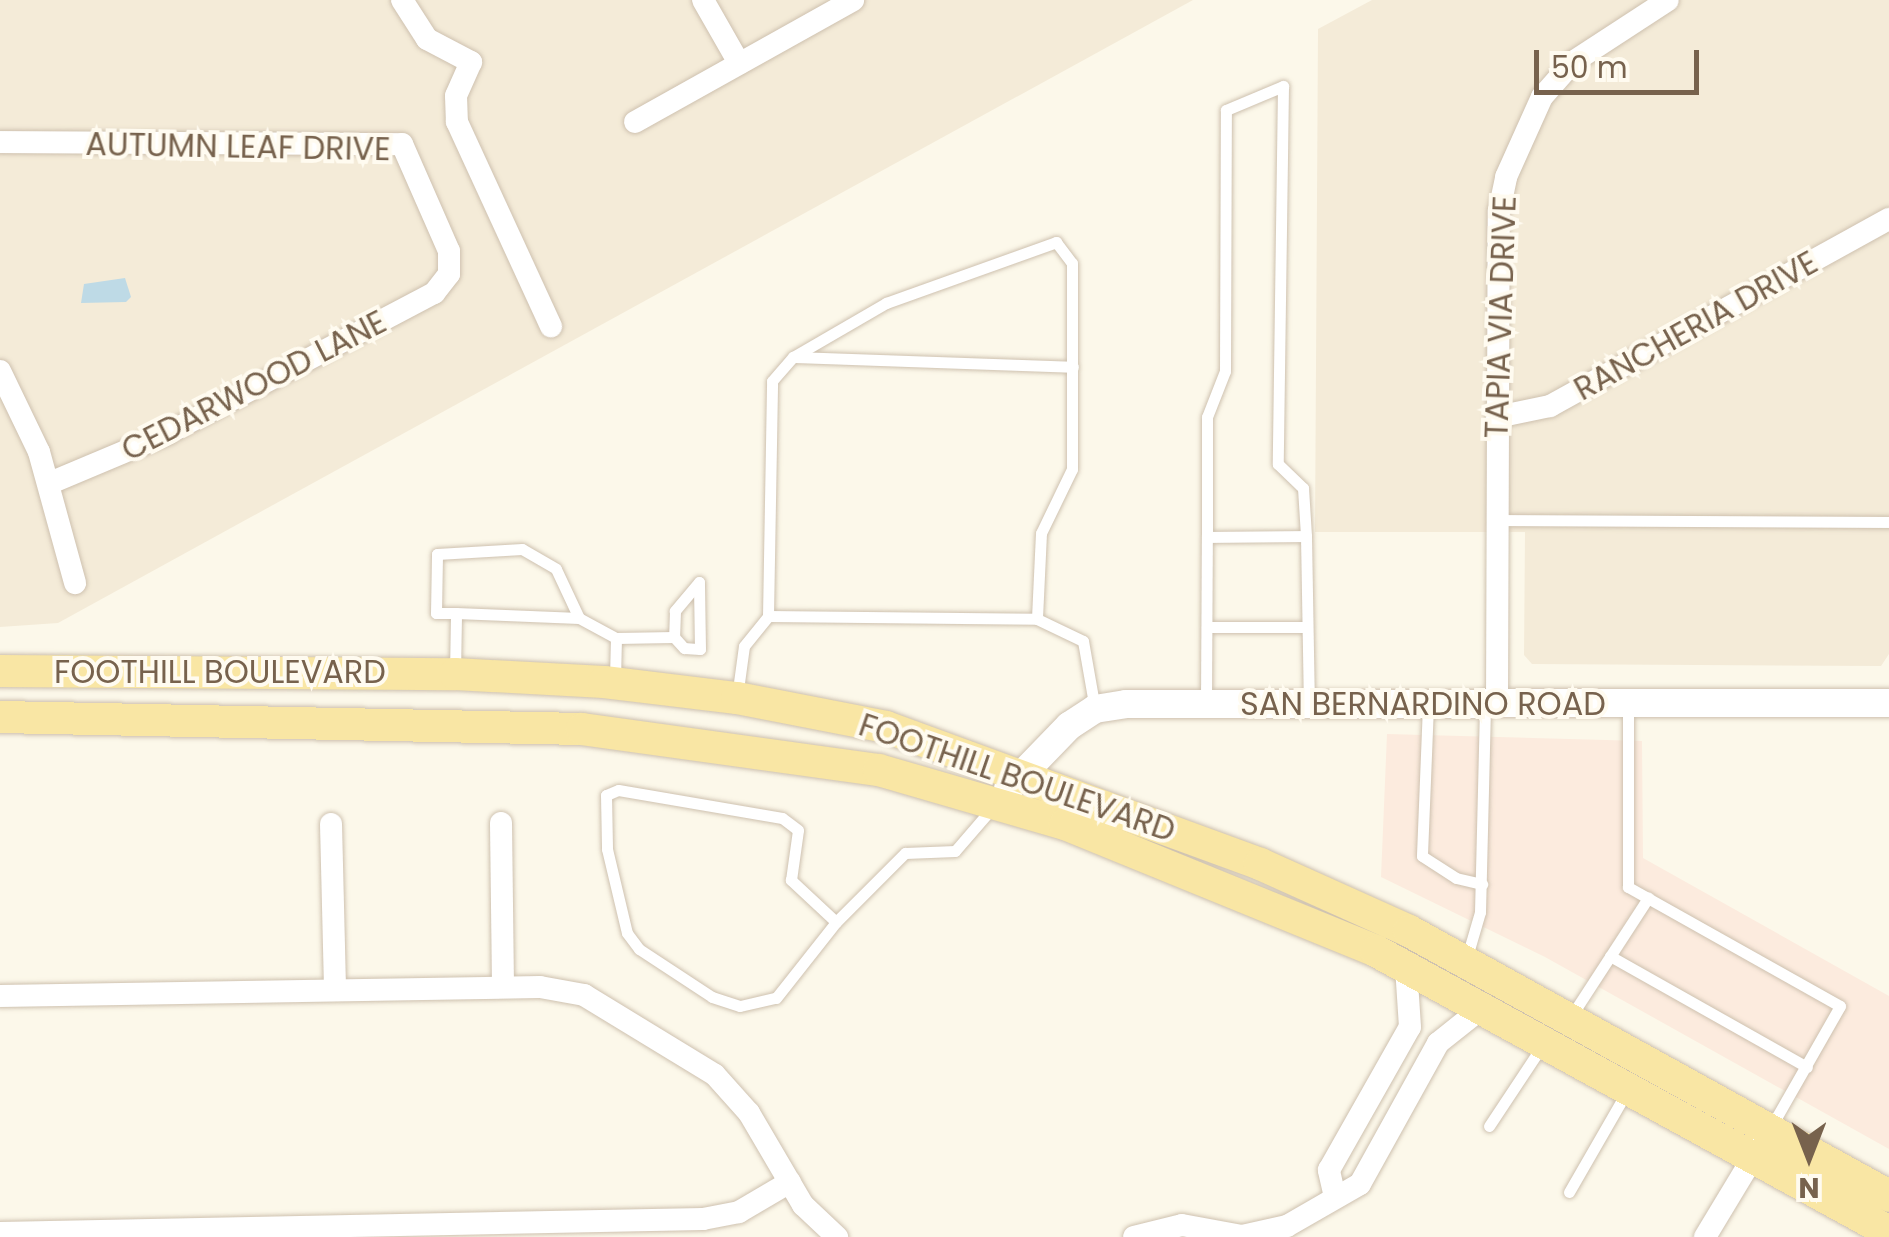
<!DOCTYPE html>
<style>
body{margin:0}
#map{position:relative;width:1889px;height:1237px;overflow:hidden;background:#fcf8ea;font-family:Poppins,sans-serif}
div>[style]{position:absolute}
.residential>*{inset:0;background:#f4ebd8}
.commercial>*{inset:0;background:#fcebde}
.water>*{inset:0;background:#bedae6}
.roads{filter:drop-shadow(0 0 2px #cec1af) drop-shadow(0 0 2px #cec1af)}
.service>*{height:11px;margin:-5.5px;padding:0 5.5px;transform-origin:5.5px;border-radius:5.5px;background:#fff}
.minor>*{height:22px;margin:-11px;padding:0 11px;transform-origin:11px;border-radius:11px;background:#fff}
.tertiary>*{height:28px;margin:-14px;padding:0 14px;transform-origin:14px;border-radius:14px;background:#fff}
.primary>*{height:32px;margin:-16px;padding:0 16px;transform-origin:16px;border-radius:16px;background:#f9e6a4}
span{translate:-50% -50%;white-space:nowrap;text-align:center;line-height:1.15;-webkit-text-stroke:8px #fffbf0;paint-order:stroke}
.street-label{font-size:32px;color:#77624d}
.north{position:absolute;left:1759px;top:1107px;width:100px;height:100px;-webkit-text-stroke:8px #fffbf0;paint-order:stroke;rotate:180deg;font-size:28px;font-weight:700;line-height:40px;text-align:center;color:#77624d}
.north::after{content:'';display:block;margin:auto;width:35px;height:45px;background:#77624d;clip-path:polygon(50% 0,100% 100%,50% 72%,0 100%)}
.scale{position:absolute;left:1534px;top:50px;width:165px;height:45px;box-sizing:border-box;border:5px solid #77624d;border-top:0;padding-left:12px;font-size:30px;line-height:35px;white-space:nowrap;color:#77624d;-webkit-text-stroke:8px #fffbf0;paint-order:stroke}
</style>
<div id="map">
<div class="residential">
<i style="clip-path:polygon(0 0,1193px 0,58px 623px,0 627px)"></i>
<i style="clip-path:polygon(1372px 0,1889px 0,1889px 654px,1881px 666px,1532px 664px,1524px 655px,1525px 532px,1315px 532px,1318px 29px)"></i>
</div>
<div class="commercial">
<i style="clip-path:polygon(1387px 734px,1642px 741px,1643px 858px,1889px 996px,1889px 1149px,1545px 957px,1381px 877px)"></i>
</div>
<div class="water">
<i style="clip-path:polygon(125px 278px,131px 297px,126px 302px,81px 303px,84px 284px)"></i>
</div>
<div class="roads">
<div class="service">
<i style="left:793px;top:357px;width:280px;rotate:2deg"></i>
<i style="left:1497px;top:520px;width:392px;rotate:0.3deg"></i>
<i style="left:1207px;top:537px;width:120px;rotate:-90deg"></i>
<i style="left:1207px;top:417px;width:49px;rotate:-68.6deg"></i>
<i style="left:1225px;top:371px;width:261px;rotate:-89.8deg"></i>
<i style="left:1226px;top:110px;width:62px;rotate:-22.8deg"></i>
<i style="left:1283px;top:86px;width:378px;rotate:90.8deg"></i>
<i style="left:1278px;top:464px;width:35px;rotate:44deg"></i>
<i style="left:1303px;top:488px;width:48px;rotate:86.4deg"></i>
<i style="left:456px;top:613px;width:20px;rotate:180deg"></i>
<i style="left:436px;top:613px;width:59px;rotate:-89deg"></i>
<i style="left:437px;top:554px;width:85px;rotate:-3.4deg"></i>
<i style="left:522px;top:549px;width:39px;rotate:30deg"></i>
<i style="left:556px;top:569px;width:54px;rotate:64.9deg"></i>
<i style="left:768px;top:616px;width:269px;rotate:0.6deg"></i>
<i style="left:1207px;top:627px;width:100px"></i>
<i style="left:616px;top:638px;width:58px;rotate:-1deg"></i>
<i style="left:674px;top:637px;width:15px;rotate:48deg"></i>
<i style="left:684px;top:648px;width:16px;rotate:4deg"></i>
<i style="left:700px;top:649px;width:67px;rotate:-90.9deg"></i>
<i style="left:699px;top:582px;width:38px;rotate:130deg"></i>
<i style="left:675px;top:611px;width:26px;rotate:92deg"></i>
<i style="left:455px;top:673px;width:60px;rotate:-89deg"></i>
<i style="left:456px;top:613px;width:123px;rotate:2.3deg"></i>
<i style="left:579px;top:618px;width:42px;rotate:28.4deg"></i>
<i style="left:616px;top:638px;width:41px;rotate:91.4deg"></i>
<i style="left:737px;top:697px;width:51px;rotate:-82.2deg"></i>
<i style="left:744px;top:646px;width:38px;rotate:-51deg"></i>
<i style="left:768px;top:616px;width:235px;rotate:-89deg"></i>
<i style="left:772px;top:381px;width:32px;rotate:-49deg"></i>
<i style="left:793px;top:357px;width:108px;rotate:-30.1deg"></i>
<i style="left:886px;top:303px;width:181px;rotate:-19.7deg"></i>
<i style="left:1056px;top:242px;width:26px;rotate:53deg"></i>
<i style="left:1072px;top:263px;width:206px;rotate:90deg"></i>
<i style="left:1072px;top:469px;width:71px;rotate:115.8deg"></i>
<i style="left:1041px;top:533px;width:86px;rotate:92.7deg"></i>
<i style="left:1037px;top:619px;width:51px;rotate:25.6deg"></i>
<i style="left:1083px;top:641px;width:69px;rotate:80deg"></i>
<i style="left:1206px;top:704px;width:167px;rotate:-89.7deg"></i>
<i style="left:1207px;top:537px;width:99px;rotate:-0.6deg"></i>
<i style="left:1306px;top:536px;width:168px;rotate:89deg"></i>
<i style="left:1628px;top:704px;width:183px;rotate:90deg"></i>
<i style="left:1628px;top:887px;width:243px;rotate:29.3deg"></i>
<i style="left:1840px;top:1006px;width:139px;rotate:119.7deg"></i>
<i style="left:1428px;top:705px;width:151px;rotate:92.3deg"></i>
<i style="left:1422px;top:856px;width:40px;rotate:32.9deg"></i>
<i style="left:1456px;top:878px;width:27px;rotate:13deg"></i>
<i style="left:836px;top:922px;width:62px;rotate:-137deg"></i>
<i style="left:791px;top:880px;width:50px;rotate:-82deg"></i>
<i style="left:798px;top:830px;width:20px;rotate:-143deg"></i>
<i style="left:782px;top:818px;width:166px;rotate:-170.3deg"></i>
<i style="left:618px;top:790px;width:13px;rotate:157deg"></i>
<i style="left:606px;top:795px;width:54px;rotate:88.9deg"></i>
<i style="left:607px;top:849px;width:86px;rotate:76.6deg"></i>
<i style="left:627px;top:933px;width:20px;rotate:53deg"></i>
<i style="left:639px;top:949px;width:87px;rotate:33.3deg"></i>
<i style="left:712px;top:997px;width:29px;rotate:18deg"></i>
<i style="left:740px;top:1006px;width:37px;rotate:-13deg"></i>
<i style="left:776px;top:998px;width:97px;rotate:-51.7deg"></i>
<i style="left:836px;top:922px;width:98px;rotate:-45deg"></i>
<i style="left:905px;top:853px;width:50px;rotate:-2.3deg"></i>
<i style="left:955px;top:851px;width:58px;rotate:-49.2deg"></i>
<i style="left:1610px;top:956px;width:226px;rotate:29.4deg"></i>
<i style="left:1466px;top:960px;width:50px;rotate:-73.7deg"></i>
<i style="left:1480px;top:912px;width:207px;rotate:-88.6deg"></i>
<i style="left:1572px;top:1015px;width:140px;rotate:-57deg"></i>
<i style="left:1489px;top:1126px;width:96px;rotate:-56.5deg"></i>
<i style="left:1569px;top:1192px;width:114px;rotate:-60.1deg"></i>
</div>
<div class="minor">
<i style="left:402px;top:0;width:46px;rotate:57.3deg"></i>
<i style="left:427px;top:39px;width:50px;rotate:27.6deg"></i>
<i style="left:471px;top:62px;width:37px;rotate:114deg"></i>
<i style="left:456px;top:96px;width:26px;rotate:88deg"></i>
<i style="left:457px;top:122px;width:225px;rotate:65.3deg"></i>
<i style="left:703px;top:0;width:73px;rotate:60.3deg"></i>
<i style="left:635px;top:122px;width:250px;rotate:-29.2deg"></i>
<i style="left:0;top:142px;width:402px;rotate:0.3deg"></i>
<i style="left:402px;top:144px;width:117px;rotate:66.3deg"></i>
<i style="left:449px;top:251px;width:23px;rotate:90deg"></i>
<i style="left:449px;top:274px;width:24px;rotate:128deg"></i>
<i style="left:434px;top:293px;width:300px;rotate:152.2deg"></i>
<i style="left:169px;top:433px;width:129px;rotate:157.2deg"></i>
<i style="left:0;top:371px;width:90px;rotate:64.3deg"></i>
<i style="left:39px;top:452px;width:136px;rotate:74.6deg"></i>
<i style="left:1497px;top:417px;width:54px;rotate:-11.7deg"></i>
<i style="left:1550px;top:406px;width:387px;rotate:-28.9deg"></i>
<i style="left:1497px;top:705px;width:494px;rotate:-89.8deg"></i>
<i style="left:1499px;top:211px;width:35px;rotate:-78deg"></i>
<i style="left:1506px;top:177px;width:88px;rotate:-65.8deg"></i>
<i style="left:1542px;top:97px;width:47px;rotate:-48.5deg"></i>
<i style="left:1573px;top:62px;width:113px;rotate:-33.1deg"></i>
<i style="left:501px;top:823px;width:164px;rotate:89.3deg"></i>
<i style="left:331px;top:824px;width:166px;rotate:88.6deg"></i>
<i style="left:0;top:996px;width:540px;rotate:-0.95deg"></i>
<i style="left:540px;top:987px;width:45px;rotate:10.3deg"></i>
<i style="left:584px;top:995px;width:153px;rotate:31.4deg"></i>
<i style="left:715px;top:1075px;width:51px;rotate:48.2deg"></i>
<i style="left:749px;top:1113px;width:107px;rotate:59.6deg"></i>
<i style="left:803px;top:1205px;width:47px;rotate:43.3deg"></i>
<i style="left:1335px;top:1197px;width:28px;rotate:-103deg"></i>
<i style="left:1329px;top:1170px;width:164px;rotate:-60.5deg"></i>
<i style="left:1410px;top:1027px;width:60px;rotate:-93.8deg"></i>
<i style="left:0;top:1233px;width:703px;rotate:-1.14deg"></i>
<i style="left:703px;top:1219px;width:37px;rotate:-11deg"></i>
<i style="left:739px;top:1212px;width:59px;rotate:-30.5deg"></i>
<i style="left:1134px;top:1237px;width:49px;rotate:-14deg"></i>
<i style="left:1182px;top:1225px;width:61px;rotate:10.4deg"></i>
<i style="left:1242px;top:1236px;width:46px;rotate:-12.5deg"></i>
<i style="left:1287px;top:1226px;width:84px;rotate:-29.9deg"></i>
<i style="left:1360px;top:1184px;width:161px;rotate:-61deg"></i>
<i style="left:1438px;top:1043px;width:56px;rotate:-38.5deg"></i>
<i style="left:1705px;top:1237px;width:106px;rotate:-58.9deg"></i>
</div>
<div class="tertiary">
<i style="left:1008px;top:789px;width:88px;rotate:-45.9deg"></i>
<i style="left:1069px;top:726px;width:31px;rotate:-33deg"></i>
<i style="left:1095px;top:709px;width:31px;rotate:-9deg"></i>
<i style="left:1126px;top:704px;width:763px;rotate:-0.08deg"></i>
</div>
<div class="primary">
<i style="left:0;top:671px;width:455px;rotate:0.4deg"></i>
<i style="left:455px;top:674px;width:149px;rotate:3.1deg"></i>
<i style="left:604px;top:682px;width:134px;rotate:6.9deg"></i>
<i style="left:737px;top:698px;width:152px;rotate:11deg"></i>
<i style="left:886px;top:727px;width:398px;rotate:20.1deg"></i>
<i style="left:1260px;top:864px;width:163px;rotate:24.2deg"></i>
<i style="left:1409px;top:931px;width:548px;rotate:28.9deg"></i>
<i style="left:0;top:717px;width:582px;rotate:1.18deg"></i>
<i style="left:582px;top:729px;width:300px;rotate:7.9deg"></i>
<i style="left:879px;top:770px;width:194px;rotate:16.2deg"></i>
<i style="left:1065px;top:824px;width:336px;rotate:22.2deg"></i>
<i style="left:1376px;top:951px;width:585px;rotate:28.71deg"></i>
</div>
</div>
<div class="street-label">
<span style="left:238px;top:147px;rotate:1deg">AUTUMN LEAF DRIVE</span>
<span style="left:1501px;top:317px;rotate:-88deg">TAPIA VIA DRIVE</span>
<span style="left:1696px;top:326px;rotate:-29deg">RANCHERIA DRIVE</span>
<span style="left:254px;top:386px;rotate:-27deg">CEDARWOOD LANE</span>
<span style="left:220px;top:672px">FOOTHILL BOULEVARD</span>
<span style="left:1423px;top:704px">SAN BERNARDINO ROAD</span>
<span style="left:1017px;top:778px;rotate:19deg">FOOTHILL BOULEVARD</span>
</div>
<div class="north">N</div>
<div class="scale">50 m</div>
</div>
